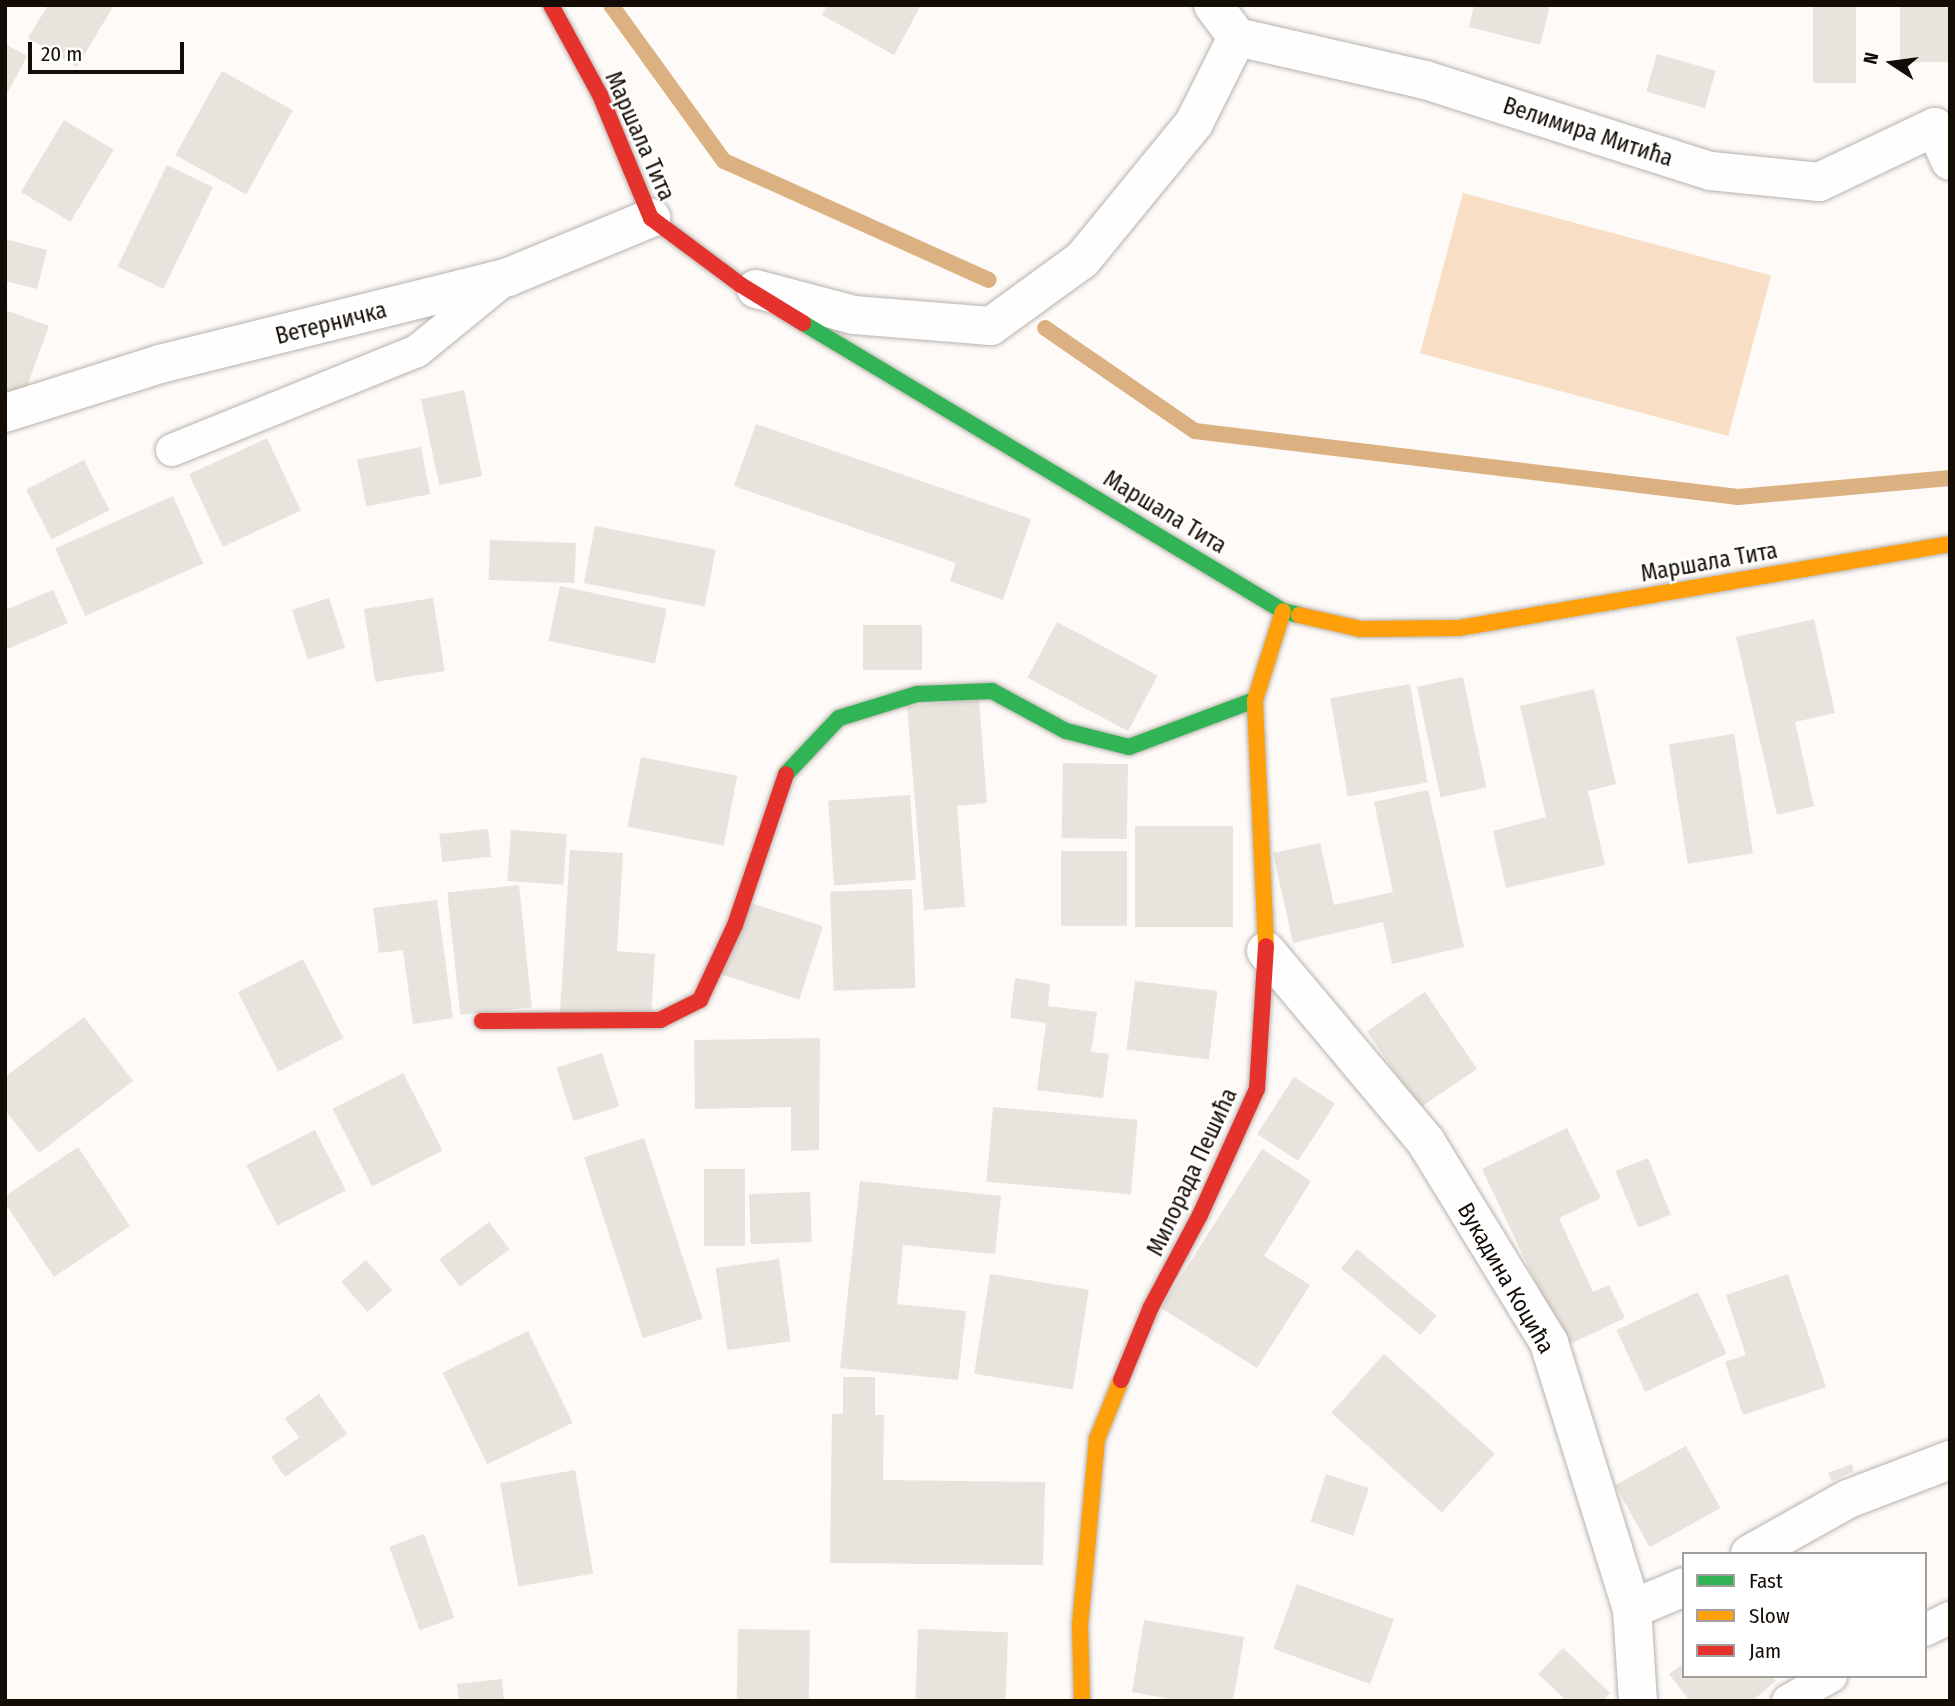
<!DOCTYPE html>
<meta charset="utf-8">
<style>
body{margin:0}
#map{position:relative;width:1955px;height:1706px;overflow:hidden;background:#fdfaf7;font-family:"Fira Sans Condensed",sans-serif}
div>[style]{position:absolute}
.green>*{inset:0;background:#f7dec4;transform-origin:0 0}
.stream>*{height:16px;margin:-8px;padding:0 8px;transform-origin:8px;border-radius:8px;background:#dbb181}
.building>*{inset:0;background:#e8e3dc;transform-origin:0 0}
.roads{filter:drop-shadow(0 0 2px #b8b2ad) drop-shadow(0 0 2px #b8b2ad)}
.lane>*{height:32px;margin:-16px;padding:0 16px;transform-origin:16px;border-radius:16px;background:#fffefe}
.street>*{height:38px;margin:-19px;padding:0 19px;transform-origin:19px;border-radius:19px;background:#fffefe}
.fast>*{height:16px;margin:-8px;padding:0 8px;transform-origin:8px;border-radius:8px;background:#30b455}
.slow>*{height:16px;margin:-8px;padding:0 8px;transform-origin:8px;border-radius:8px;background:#ff9f0a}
.jam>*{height:16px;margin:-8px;padding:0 8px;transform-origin:8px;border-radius:8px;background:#e5322d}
span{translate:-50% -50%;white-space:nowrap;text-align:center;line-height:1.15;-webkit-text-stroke:5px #fff;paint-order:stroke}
.street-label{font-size:23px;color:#140d05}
.frame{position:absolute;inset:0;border:7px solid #140d05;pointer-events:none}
.legend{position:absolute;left:1682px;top:1552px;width:245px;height:126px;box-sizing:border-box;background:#fff;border:2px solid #a19e9b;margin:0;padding:9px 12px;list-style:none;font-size:21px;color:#140d05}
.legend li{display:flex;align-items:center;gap:14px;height:35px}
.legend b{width:35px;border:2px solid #a19e9b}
.north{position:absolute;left:1857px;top:28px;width:70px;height:70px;-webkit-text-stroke:5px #fff;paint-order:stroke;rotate:283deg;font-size:19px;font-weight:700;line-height:28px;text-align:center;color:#140d05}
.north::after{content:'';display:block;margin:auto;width:24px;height:32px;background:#140d05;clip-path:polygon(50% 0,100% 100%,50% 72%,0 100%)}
.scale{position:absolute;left:28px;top:42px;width:156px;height:32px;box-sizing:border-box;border:4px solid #140d05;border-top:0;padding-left:9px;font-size:21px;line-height:24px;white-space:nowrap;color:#140d05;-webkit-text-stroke:5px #fff;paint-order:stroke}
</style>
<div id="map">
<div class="green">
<i style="left:1463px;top:193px;width:319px;height:166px;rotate:15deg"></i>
</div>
<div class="stream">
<i style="left:611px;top:5px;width:193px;rotate:54.1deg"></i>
<i style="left:724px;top:161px;width:290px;rotate:24.2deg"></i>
<i style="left:1045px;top:328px;width:182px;rotate:34.5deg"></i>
<i style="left:1195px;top:431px;width:547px;rotate:6.93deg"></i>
<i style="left:1738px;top:497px;width:213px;rotate:-5.1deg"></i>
</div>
<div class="building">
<i style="clip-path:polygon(48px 5px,114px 5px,77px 67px,28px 38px)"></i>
<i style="clip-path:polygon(827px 5px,921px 5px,894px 55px,822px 15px)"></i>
<i style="clip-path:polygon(1474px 5px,1550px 5px,1540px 45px,1469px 27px)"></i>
<i style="left:1813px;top:5px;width:43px;height:78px"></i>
<i style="left:1900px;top:5px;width:50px;height:57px"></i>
<i style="clip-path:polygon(5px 44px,27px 56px,5px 98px)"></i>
<i style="left:1657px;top:54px;width:61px;height:39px;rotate:16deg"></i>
<i style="left:222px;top:71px;width:81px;height:96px;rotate:29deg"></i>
<i style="left:64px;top:120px;width:58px;height:84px;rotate:31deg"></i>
<i style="left:167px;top:165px;width:51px;height:113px;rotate:26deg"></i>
<i style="clip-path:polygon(5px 239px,47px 250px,37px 289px,5px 281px)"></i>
<i style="clip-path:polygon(5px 310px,49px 326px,22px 400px,5px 394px)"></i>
<i style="left:464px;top:390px;width:88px;height:44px;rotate:78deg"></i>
<i style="clip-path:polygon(756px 424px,1031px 519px,1003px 600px,950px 581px,956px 563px,734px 486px)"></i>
<i style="left:267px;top:438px;width:80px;height:86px;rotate:65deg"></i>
<i style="left:421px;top:447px;width:48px;height:65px;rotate:79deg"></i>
<i style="left:84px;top:460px;width:56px;height:65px;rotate:63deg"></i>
<i style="left:173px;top:496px;width:74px;height:129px;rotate:66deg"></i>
<i style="left:595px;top:526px;width:123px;height:58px;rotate:11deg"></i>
<i style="left:490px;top:540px;width:86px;height:40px;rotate:2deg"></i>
<i style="left:560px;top:586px;width:109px;height:56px;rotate:12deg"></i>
<i style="clip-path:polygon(53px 590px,68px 623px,5px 650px,5px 610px)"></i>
<i style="left:329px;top:598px;width:52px;height:39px;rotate:72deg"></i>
<i style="left:433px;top:598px;width:74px;height:70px;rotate:81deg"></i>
<i style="clip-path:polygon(1814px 619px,1835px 713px,1795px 722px,1814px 806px,1777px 815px,1736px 637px)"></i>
<i style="left:1057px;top:622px;width:114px;height:63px;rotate:28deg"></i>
<i style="left:863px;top:625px;width:59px;height:45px"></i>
<i style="left:1463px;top:677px;width:113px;height:47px;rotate:78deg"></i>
<i style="left:1410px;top:684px;width:100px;height:81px;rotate:80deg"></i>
<i style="clip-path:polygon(1594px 689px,1616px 784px,1588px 791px,1605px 865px,1506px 888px,1493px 831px,1546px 817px,1520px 706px)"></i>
<i style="clip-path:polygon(979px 700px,987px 803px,957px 806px,965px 907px,924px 910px,907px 706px)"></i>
<i style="left:1734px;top:734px;width:121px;height:66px;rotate:81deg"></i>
<i style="left:641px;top:757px;width:98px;height:71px;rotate:11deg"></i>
<i style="left:1063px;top:763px;width:65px;height:75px;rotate:1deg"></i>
<i style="clip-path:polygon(1428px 790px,1464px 947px,1392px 964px,1383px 922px,1293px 943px,1273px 853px,1320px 843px,1334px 905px,1393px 892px,1374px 802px)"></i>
<i style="left:910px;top:795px;width:85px;height:82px;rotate:86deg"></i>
<i style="left:1233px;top:826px;width:101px;height:98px;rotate:90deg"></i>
<i style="left:488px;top:829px;width:28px;height:49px;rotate:84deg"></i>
<i style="left:511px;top:830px;width:56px;height:51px;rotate:4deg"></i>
<i style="clip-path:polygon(570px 850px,623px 853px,617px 951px,655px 954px,651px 1018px,560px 1013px)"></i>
<i style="left:1061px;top:851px;width:66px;height:75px"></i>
<i style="left:519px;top:885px;width:123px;height:72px;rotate:84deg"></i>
<i style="left:912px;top:889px;width:99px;height:82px;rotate:88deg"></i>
<i style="clip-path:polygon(437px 900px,453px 1018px,413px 1024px,403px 950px,379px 953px,373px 908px)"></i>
<i style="left:745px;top:901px;width:82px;height:77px;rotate:18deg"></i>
<i style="left:303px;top:959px;width:89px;height:73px;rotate:63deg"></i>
<i style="clip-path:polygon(1015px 978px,1050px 984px,1048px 1006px,1097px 1012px,1091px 1052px,1109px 1054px,1103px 1098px,1037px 1090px,1046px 1023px,1010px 1018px)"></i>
<i style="left:1135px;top:981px;width:83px;height:69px;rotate:7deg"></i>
<i style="left:1425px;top:992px;width:93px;height:70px;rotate:56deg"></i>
<i style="clip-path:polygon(84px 1017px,133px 1081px,39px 1153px,5px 1110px,5px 1077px)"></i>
<i style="clip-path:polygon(820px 1038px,819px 1150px,791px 1151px,791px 1107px,695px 1109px,694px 1040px)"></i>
<i style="left:602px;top:1053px;width:56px;height:48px;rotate:72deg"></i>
<i style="left:403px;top:1073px;width:87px;height:79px;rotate:63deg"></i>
<i style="left:1294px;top:1077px;width:49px;height:68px;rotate:33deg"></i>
<i style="left:993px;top:1107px;width:145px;height:75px;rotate:5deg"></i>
<i style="clip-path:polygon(1567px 1128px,1601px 1198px,1559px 1218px,1593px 1292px,1609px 1285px,1625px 1318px,1566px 1346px,1482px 1169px)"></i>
<i style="left:315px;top:1130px;width:68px;height:77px;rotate:63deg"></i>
<i style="left:644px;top:1138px;width:190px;height:63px;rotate:72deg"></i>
<i style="clip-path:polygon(78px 1147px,130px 1226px,54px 1277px,5px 1203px,5px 1196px)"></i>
<i style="clip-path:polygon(1262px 1149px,1311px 1181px,1264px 1256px,1310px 1285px,1257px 1368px,1161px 1308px)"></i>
<i style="left:1648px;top:1158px;width:61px;height:35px;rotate:68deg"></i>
<i style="left:704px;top:1169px;width:41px;height:77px"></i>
<i style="clip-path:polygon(860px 1181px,1001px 1196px,995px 1254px,903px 1245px,897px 1304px,966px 1311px,958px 1380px,840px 1368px)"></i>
<i style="left:810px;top:1192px;width:50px;height:61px;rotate:88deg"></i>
<i style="left:489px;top:1222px;width:34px;height:62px;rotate:53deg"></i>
<i style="left:1357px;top:1249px;width:104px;height:25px;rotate:40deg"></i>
<i style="left:779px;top:1259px;width:83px;height:64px;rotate:82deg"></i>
<i style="left:366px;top:1260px;width:40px;height:33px;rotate:49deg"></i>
<i style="left:990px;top:1274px;width:100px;height:101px;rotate:9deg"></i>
<i style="clip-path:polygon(1788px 1274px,1826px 1387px,1743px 1415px,1725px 1362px,1746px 1355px,1726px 1295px)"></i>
<i style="left:1698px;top:1292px;width:68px;height:90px;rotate:65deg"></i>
<i style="left:528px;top:1331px;width:102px;height:95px;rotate:64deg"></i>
<i style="left:1384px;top:1354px;width:149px;height:79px;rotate:42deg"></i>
<i style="clip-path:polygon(843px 1377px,875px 1377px,875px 1415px,884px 1415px,883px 1480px,1045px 1482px,1043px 1565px,830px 1563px,832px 1414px,843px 1414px)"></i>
<i style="clip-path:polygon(319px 1394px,347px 1434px,285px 1477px,271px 1457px,299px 1438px,285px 1418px)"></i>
<i style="left:1686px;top:1446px;width:71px;height:81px;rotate:61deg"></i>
<i style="clip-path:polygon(1852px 1464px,1854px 1471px,1832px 1481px,1828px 1473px)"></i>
<i style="left:575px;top:1470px;width:105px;height:76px;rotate:80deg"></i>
<i style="left:1326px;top:1474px;width:45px;height:50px;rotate:18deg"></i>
<i style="left:424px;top:1534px;width:89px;height:37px;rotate:70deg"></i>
<i style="left:1297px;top:1584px;width:103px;height:69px;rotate:20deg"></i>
<i style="clip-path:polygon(1144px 1620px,1244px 1637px,1233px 1701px,1181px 1701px,1132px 1692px)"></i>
<i style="left:738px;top:1629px;width:72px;height:72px;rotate:1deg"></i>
<i style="left:918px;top:1629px;width:90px;height:72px;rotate:2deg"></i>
<i style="clip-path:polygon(1563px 1648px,1610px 1693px,1603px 1701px,1567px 1701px,1538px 1674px)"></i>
<i style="clip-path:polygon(1684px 1663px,1684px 1676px,1772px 1676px,1776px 1681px,1752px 1701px,1690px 1701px,1669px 1674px)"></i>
<i style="clip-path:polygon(502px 1679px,504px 1701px,459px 1701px,457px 1684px)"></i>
</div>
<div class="roads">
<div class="lane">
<i style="left:172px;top:450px;width:264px;rotate:-22deg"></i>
<i style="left:417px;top:351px;width:112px;rotate:-39.2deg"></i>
<i style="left:1925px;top:1630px;width:28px;rotate:-26deg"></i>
<i style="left:1788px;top:1701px;width:50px;rotate:-30.2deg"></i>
</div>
<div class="street">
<i style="left:1213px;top:5px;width:40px;rotate:53deg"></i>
<i style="left:1237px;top:37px;width:193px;rotate:12.9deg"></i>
<i style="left:1425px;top:80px;width:300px;rotate:17.7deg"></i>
<i style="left:1711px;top:171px;width:109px;rotate:5.8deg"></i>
<i style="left:1819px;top:182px;width:128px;rotate:-25.4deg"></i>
<i style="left:1935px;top:127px;width:37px;rotate:66deg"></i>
<i style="left:756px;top:289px;width:101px;rotate:14.9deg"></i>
<i style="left:854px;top:315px;width:137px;rotate:4.6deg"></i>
<i style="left:991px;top:326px;width:112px;rotate:-36deg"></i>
<i style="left:1082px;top:260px;width:177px;rotate:-50.7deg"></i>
<i style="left:1194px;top:123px;width:96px;rotate:-63.4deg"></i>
<i style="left:5px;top:413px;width:163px;rotate:-17.5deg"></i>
<i style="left:160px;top:364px;width:359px;rotate:-14deg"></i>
<i style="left:508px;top:277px;width:155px;rotate:-22.4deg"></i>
<i style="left:1266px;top:951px;width:249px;rotate:50deg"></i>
<i style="left:1426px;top:1142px;width:236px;rotate:58.5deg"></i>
<i style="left:1549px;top:1343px;width:279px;rotate:72.7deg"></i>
<i style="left:1632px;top:1609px;width:92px;rotate:86.3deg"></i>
<i style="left:1750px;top:1554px;width:112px;rotate:-29.3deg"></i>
<i style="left:1848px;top:1499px;width:109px;rotate:-20.9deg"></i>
<i style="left:1632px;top:1609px;width:56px;rotate:-22.9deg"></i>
</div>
<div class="fast">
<i style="left:803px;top:323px;width:560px;rotate:30.96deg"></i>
<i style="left:1283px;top:611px;width:16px;rotate:14deg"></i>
<i style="left:786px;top:774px;width:77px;rotate:-46.6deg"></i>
<i style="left:839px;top:718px;width:82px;rotate:-17.1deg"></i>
<i style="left:917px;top:694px;width:75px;rotate:-2.3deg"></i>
<i style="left:992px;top:691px;width:84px;rotate:28.4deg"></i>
<i style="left:1066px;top:731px;width:65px;rotate:14.3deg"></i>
<i style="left:1129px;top:747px;width:134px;rotate:-20.5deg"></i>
</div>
<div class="slow">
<i style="left:1299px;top:615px;width:63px;rotate:12.9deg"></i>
<i style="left:1360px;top:629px;width:99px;rotate:-0.6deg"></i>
<i style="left:1459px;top:628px;width:498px;rotate:-9.7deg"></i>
<i style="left:1266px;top:946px;width:246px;rotate:-92.6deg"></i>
<i style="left:1255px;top:700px;width:93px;rotate:-72.5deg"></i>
<i style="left:1082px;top:1701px;width:76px;rotate:-91.5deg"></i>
<i style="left:1080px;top:1625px;width:187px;rotate:-84.8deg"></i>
<i style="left:1097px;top:1439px;width:64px;rotate:-67.9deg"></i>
</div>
<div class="jam">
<i style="left:551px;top:5px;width:102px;rotate:61.4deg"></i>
<i style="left:600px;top:95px;width:133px;rotate:67.5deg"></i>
<i style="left:651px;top:218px;width:112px;rotate:36.7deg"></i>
<i style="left:741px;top:285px;width:73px;rotate:31.5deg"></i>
<i style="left:482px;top:1021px;width:178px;rotate:-0.3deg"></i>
<i style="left:660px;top:1020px;width:45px;rotate:-26.6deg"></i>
<i style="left:700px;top:1000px;width:83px;rotate:-65deg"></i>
<i style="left:735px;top:925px;width:159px;rotate:-71.3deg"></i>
<i style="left:1121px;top:1380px;width:79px;rotate:-67.7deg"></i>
<i style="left:1151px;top:1307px;width:104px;rotate:-62deg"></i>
<i style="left:1200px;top:1215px;width:138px;rotate:-65.7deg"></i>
<i style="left:1257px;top:1089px;width:143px;rotate:-86.4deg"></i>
</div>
</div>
<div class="street-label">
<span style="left:1588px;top:132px;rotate:18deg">Велимира Митића</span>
<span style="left:640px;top:136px;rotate:66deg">Маршала Тита</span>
<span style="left:331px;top:323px;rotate:-14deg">Ветерничка</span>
<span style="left:1165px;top:512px;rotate:31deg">Маршала Тита</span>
<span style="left:1709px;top:562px;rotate:-10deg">Маршала Тита</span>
<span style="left:1192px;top:1172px;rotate:-65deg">Милорада Пешића</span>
<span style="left:1506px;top:1278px;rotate:60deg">Вукадина Коцића</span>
</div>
<div class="frame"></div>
<ul class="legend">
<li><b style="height:9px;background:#30b455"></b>Fast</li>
<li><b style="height:9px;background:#ff9f0a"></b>Slow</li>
<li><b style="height:9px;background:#e5322d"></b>Jam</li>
</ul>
<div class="north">N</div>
<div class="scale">20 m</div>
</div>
